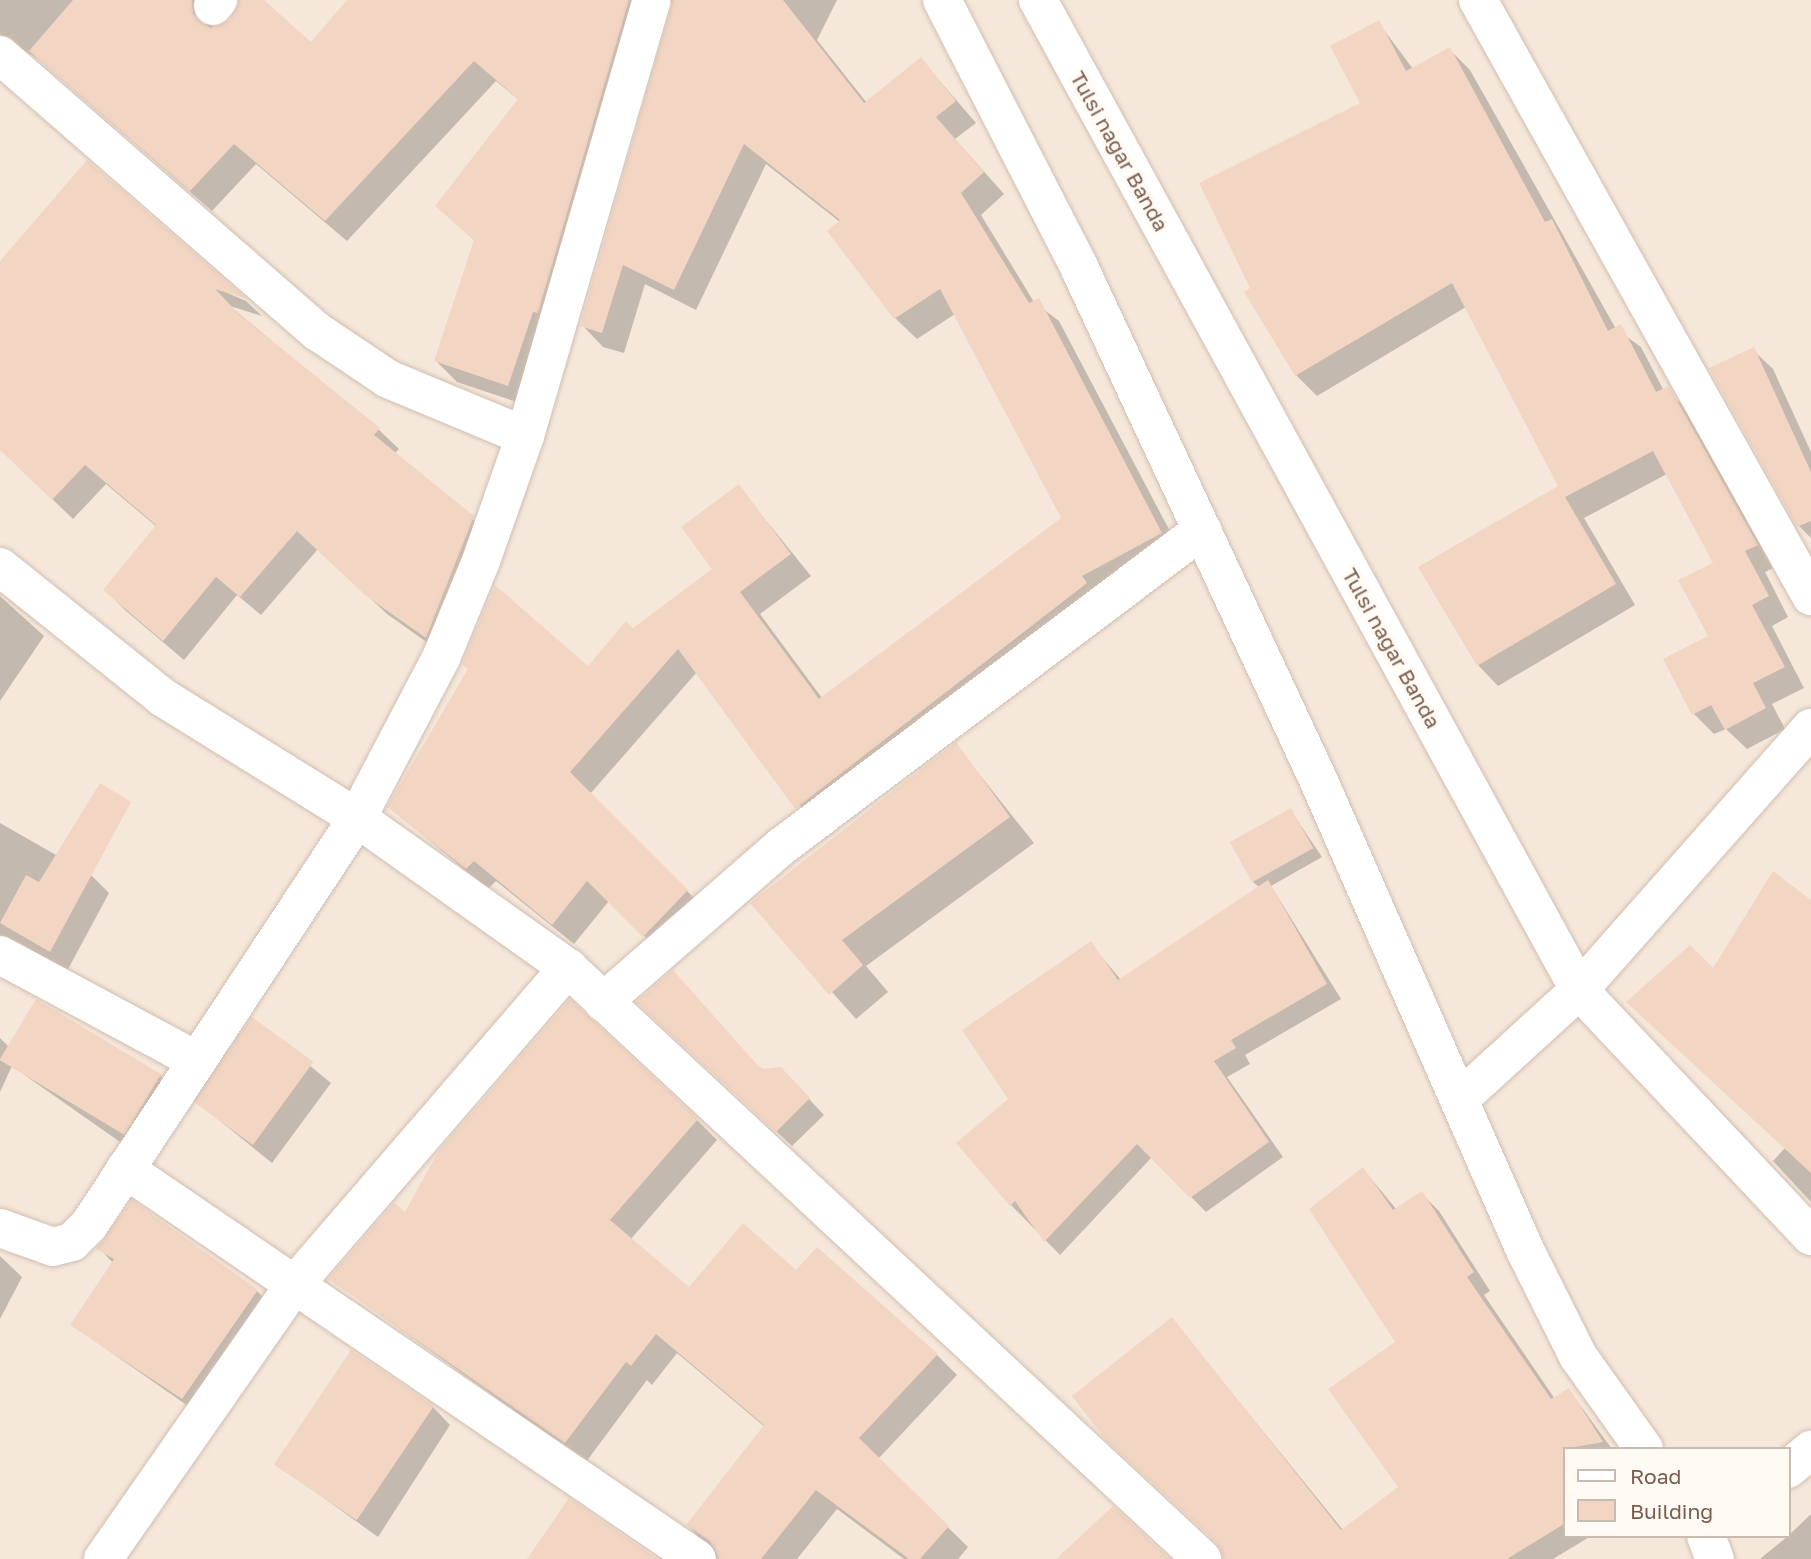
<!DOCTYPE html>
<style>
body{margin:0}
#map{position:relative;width:1811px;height:1559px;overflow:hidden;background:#fdf6ec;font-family:"Golos Text",sans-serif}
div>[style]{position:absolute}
.residential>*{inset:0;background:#f5e8da}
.shadow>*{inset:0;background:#0003}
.building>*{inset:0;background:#f3d5c3;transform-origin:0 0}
.roads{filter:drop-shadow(0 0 2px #d1beb0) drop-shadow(0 0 2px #d1beb0)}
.minor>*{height:38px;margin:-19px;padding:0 19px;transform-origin:19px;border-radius:19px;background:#fff}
span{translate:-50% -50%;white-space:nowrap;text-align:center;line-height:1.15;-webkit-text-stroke:7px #fffaf3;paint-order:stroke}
.street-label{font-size:21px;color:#7a5c4d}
.legend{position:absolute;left:1563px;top:1447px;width:228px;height:91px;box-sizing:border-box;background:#fffaf3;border:2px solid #cabbb1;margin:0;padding:9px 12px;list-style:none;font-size:21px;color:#7a5c4d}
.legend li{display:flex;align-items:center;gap:14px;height:35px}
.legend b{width:35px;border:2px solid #cabbb1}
</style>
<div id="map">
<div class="residential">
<i style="clip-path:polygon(evenodd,0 0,1811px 0,1811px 1559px,0 1559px,0 0,1564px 1449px,1788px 1449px,1788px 1536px,1564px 1536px,1564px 1449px)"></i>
</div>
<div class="shadow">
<i style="clip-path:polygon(evenodd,0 0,261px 0,312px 45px,350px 0,837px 0,817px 40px,867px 103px,921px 59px,976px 123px,955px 139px,1004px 194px,981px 215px,1034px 302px,1059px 321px,1182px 554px,818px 829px,697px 672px,590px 794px,708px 912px,665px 956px,609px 901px,574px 944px,496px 881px,488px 889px,389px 807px,588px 668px,714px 569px,739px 487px,811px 576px,760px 614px,822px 698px,1064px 518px,955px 314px,917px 339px,895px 318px,840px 222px,766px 164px,696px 310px,645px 284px,624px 353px,603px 347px,582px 325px,674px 1px,659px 5px,529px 406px,457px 382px,436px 361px,476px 242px,437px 206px,519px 100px,496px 81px,347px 241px,256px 164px,212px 211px,38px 59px,0 35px,0 0,241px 0,230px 22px,213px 28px,223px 6px,241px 0)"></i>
<i style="clip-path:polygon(1378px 22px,1413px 69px,1449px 49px,1470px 70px,1616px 329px,1641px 347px,1664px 391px,1689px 409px,1777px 566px,1765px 572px,1788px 617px,1772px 626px,1804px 688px,1772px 704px,1785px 729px,1747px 749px,1726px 729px,1714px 734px,1694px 714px,1710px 636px,1715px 563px,1667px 474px,1584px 518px,1635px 605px,1498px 686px,1478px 665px,1560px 486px,1466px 307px,1317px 396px,1296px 375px,1252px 289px,1363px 104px)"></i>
<i style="clip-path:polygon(0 263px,207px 284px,246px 301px,262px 316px,230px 306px,379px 430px,399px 449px,394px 454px,493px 537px,446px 656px,387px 614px,318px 549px,261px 615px,237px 595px,184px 660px,125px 610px,105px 590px,157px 527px,106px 484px,73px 519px,0 449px)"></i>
<i style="clip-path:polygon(1753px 350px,1773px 369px,1811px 452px,1811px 538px,1799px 526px)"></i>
<i style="clip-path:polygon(0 596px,44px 636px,0 701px)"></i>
<i style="clip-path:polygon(956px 745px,1034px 843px,866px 966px,888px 992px,856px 1019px,753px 903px)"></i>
<i style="clip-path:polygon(1291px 811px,1322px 857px,1271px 886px,1341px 999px,1245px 1055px,1250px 1064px,1227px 1077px,1283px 1157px,1206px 1212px,1152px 1157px,1060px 1255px,1011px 1205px,1010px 1099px,1090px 943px,1121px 980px,1260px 888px,1253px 882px)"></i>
<i style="clip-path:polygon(0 823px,91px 875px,109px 893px,66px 973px,0 958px)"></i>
<i style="clip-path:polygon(1811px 903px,1811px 1202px,1773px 1161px,1785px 1148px,1628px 1002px,1714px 971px)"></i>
<i style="clip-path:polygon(49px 1008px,160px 1075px,180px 1094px,140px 1156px,16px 1069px)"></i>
<i style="clip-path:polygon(654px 1017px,796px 1085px,824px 1115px,792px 1146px)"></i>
<i style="clip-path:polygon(253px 1019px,331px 1083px,272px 1163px,198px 1103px)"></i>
<i style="clip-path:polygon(0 1038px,17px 1055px,0 1092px)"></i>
<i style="clip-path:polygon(697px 1120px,717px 1140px,630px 1240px,689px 1289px,797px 1273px,937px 1355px,957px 1375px,878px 1459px,968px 1547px,958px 1559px,904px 1559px,837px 1509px,797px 1559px,718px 1559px,688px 1525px,765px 1427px,677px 1353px,652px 1385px,647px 1380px,586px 1462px,330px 1279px,406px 1215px)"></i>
<i style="clip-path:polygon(1363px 1169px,1397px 1210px,1421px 1193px,1439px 1211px,1490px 1291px,1484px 1295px,1555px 1399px,1569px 1390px,1612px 1449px,1564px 1449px,1564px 1536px,1591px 1536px,1553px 1559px,1223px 1559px,1172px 1319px,1343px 1530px,1401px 1487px,1398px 1343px)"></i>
<i style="clip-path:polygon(99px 1248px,257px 1291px,272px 1306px,198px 1413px,72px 1325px,113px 1263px)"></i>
<i style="clip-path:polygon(0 1256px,22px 1277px,0 1319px)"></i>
<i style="clip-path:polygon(433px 1407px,450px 1425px,378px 1537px,278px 1465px)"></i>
<i style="clip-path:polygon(1811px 1514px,1811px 1559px,1760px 1559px,1788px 1536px)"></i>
</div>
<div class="building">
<i style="clip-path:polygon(73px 0,192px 0,193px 14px,210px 28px,230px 20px,239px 0,264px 0,311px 42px,347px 0,629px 0,538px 313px,533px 312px,508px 386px,434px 361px,474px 240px,435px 206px,518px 99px,474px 61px,325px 221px,234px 144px,190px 191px,29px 51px)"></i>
<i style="clip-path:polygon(673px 0,783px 0,864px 103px,921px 57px,956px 101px,936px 117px,984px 172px,961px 193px,1029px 303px,1039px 298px,1162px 533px,1082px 576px,1087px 583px,795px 809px,678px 649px,570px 772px,688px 890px,643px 937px,587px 881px,552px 925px,474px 861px,466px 869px,387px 807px,468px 669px,462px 664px,495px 585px,588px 666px,626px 621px,633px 628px,712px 569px,681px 527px,739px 484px,791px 554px,740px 592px,819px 699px,1061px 518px,940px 289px,894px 319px,827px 231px,840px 220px,744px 144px,674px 290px,623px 265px,602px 333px,580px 326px)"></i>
<i style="clip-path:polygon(1379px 20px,1406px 71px,1450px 47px,1545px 222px,1552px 219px,1608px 331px,1621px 324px,1656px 392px,1669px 386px,1758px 545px,1745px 551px,1769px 596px,1752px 605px,1785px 667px,1753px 683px,1766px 708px,1725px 730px,1711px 705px,1692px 715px,1663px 659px,1708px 636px,1678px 580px,1713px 563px,1653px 451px,1565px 497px,1616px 584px,1477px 666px,1418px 567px,1558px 486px,1452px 283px,1295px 376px,1244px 292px,1250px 288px,1199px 183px,1360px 103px,1330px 46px)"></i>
<i style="clip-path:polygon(87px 160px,247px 299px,215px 289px,239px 314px,380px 428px,374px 435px,474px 516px,426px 638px,365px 595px,297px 531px,240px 597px,216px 577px,163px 641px,103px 590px,156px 525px,85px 465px,52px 500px,0 450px,0 261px)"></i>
<i style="clip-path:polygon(1754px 347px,1811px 472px,1811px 521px,1797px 527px,1709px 368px)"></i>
<i style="clip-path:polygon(956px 742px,1010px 817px,842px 940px,863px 965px,829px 995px,750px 903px)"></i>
<i style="clip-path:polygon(100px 783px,131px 802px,50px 952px,0 923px,26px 875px,39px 882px)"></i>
<i style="left:1291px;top:808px;width:46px;height:70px;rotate:61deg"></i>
<i style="clip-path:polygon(1773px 871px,1811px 900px,1811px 1173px,1626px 1002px,1690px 945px,1713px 968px)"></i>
<i style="clip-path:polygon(1268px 880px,1327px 984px,1231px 1040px,1236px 1048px,1214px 1061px,1269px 1142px,1190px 1198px,1137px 1144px,1044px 1242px,1015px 1201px,1010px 1206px,956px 1143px,1008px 1099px,962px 1030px,1091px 941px,1118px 980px)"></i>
<i style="clip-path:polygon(673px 970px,761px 1069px,781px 1067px,810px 1098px,776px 1132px,636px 1002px)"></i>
<i style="left:36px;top:999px;width:146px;height:71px;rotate:31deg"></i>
<i style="clip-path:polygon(570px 999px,698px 1119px,610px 1220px,689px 1287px,743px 1223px,796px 1270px,817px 1247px,938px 1354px,859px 1438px,949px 1526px,920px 1559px,909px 1559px,816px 1490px,761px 1559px,719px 1559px,710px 1541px,686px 1525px,764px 1425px,656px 1334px,631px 1366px,626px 1362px,565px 1443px,328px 1279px,394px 1203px,405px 1212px,438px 1152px)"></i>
<i style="left:252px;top:1017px;width:76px;height:103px;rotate:36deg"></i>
<i style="clip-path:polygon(1363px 1167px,1393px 1210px,1422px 1191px,1474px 1272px,1467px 1277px,1551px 1399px,1569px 1388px,1603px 1442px,1564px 1449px,1564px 1524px,1507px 1559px,1223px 1559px,1217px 1543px,1106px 1440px,1072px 1396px,1172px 1317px,1341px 1530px,1398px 1487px,1328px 1389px,1395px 1342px,1309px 1209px)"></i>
<i style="clip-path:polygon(132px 1200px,258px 1290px,182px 1399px,70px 1325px,114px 1259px,96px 1249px)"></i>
<i style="left:351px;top:1350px;width:100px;height:138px;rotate:34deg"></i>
<i style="clip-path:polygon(569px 1498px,658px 1559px,527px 1559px)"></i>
<i style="clip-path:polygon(1113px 1506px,1170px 1559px,1056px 1559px)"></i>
</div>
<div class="roads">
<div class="minor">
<i style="left:942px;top:0;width:300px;rotate:62.8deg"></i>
<i style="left:1079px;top:267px;width:563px;rotate:64.98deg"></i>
<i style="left:1317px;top:777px;width:517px;rotate:66.26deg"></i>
<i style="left:1525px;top:1250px;width:119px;rotate:63.4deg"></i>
<i style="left:1578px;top:1356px;width:114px;rotate:54.6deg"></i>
<i style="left:1038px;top:0;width:1128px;rotate:61.34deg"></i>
<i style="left:1579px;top:990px;width:350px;rotate:-48.5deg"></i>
<i style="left:1478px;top:0;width:683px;rotate:60.81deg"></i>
<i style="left:213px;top:6px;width:8px;rotate:-50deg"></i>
<i style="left:0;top:55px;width:422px;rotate:41.1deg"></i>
<i style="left:318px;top:332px;width:84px;rotate:33.9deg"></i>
<i style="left:388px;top:379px;width:148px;rotate:22.6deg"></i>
<i style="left:0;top:567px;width:208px;rotate:38.7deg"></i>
<i style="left:162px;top:697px;width:229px;rotate:31.8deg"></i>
<i style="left:357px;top:818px;width:259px;rotate:35.4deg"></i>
<i style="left:568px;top:968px;width:867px;rotate:42.99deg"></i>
<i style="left:0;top:955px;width:222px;rotate:28.2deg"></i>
<i style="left:603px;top:1002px;width:237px;rotate:-41.1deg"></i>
<i style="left:782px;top:846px;width:526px;rotate:-36.96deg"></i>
<i style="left:1462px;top:1097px;width:159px;rotate:-42.4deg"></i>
<i style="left:1579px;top:990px;width:338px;rotate:46.7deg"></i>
<i style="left:125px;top:1169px;width:692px;rotate:34.29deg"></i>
<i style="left:0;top:1228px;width:56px;rotate:19.7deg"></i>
<i style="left:53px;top:1247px;width:20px;rotate:-15deg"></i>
<i style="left:72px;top:1242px;width:24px;rotate:-45deg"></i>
<i style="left:89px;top:1225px;width:487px;rotate:-56.6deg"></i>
<i style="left:357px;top:818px;width:181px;rotate:-62.3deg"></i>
<i style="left:441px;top:658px;width:105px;rotate:-67.6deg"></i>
<i style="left:481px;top:561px;width:133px;rotate:-70.6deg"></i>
<i style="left:525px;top:436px;width:454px;rotate:-73.8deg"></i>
<i style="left:1788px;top:1469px;width:30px;rotate:-40deg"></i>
<i style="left:1706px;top:1536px;width:25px;rotate:69deg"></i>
<i style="left:103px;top:1559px;width:335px;rotate:-55.1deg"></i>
<i style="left:295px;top:1284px;width:418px;rotate:-49.2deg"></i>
</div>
</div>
<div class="street-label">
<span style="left:1120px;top:151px;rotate:61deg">Tulsi nagar Banda</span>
<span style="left:1392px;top:648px;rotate:61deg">Tulsi nagar Banda</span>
</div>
<ul class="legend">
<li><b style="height:9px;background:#fff"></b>Road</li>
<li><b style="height:19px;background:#f3d5c3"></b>Building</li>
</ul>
</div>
